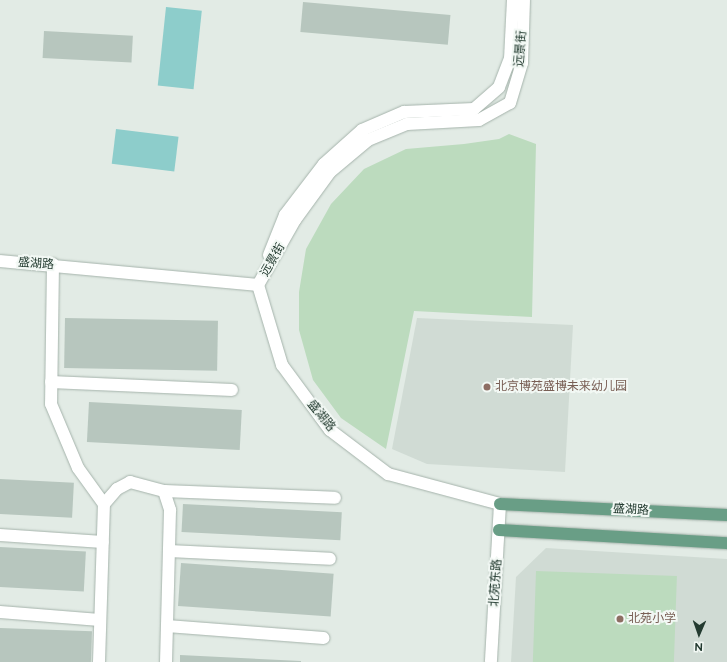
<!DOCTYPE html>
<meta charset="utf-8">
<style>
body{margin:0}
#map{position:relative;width:727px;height:662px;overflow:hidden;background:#e2ebe5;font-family:Raleway,"Noto Sans SC",sans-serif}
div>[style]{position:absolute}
.built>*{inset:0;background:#d0dbd4}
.green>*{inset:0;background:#bcdbbe;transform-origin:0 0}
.water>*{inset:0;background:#8dcdcb;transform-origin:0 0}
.building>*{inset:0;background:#b7c6be;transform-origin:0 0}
.roads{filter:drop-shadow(0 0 1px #a5b3ab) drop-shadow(0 0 1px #a5b3ab)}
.minor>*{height:12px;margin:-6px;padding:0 6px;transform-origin:6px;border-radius:6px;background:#fff}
.major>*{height:12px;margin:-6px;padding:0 6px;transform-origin:6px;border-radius:6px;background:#699e86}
.dots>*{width:11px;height:11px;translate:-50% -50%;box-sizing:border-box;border:2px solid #f2f8f4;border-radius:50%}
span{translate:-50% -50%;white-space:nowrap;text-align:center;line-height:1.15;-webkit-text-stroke:4px #f2f8f4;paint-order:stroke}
.street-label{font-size:12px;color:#233b30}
.education-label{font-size:12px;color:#785e54}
.left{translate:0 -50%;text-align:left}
.north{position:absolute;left:679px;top:614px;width:40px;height:40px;-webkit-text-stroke:3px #f2f8f4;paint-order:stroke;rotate:182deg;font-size:11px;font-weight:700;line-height:16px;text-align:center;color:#233b30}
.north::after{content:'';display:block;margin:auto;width:14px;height:18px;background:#233b30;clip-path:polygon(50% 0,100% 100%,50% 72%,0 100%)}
</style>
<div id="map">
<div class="built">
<i style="clip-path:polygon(417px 318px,573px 325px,565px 472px,427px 464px,392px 449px)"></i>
<i style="clip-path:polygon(546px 548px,727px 559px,727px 662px,511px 662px,516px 577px)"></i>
</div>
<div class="green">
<i style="clip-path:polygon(509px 134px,536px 144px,532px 317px,414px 311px,386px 449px,341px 418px,313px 380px,299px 330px,299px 292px,306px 249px,331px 204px,364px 169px,406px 149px,464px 144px,499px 139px)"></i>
<i style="left:536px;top:571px;width:141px;height:91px;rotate:2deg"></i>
</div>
<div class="water">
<i style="left:166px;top:7px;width:36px;height:79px;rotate:6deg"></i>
<i style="left:116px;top:129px;width:63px;height:35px;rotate:7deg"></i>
</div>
<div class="building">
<i style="left:303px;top:2px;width:148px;height:30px;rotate:5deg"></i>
<i style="left:44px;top:31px;width:89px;height:27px;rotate:3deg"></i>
<i style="left:65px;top:318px;width:153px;height:50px;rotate:1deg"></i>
<i style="left:89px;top:402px;width:153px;height:40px;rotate:3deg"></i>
<i style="left:0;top:479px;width:74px;height:35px;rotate:3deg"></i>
<i style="left:183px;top:504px;width:159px;height:28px;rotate:3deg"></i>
<i style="left:0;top:547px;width:86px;height:40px;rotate:3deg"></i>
<i style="left:181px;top:563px;width:153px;height:43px;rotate:4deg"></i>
<i style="left:0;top:628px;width:92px;height:34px;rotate:2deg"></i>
<i style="clip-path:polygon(180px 655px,301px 661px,301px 662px,180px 662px)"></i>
</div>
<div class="roads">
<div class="minor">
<i style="left:269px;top:255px;width:43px;rotate:-68.2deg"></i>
<i style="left:285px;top:215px;width:64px;rotate:-52.6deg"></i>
<i style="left:324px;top:164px;width:51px;rotate:-41.8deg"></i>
<i style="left:362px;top:130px;width:46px;rotate:-23.2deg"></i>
<i style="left:404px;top:112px;width:70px;rotate:-2.5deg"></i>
<i style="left:474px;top:109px;width:33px;rotate:-41deg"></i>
<i style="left:499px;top:87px;width:30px;rotate:-69deg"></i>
<i style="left:510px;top:59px;width:59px;rotate:-87.1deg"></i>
<i style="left:0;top:261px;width:259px;rotate:5.3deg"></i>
<i style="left:53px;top:264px;width:140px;rotate:90.8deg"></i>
<i style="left:51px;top:404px;width:69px;rotate:67.1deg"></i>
<i style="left:78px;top:468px;width:44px;rotate:54.2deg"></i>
<i style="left:258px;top:285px;width:84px;rotate:73.3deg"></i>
<i style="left:282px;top:365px;width:81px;rotate:53.6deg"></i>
<i style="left:330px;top:430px;width:73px;rotate:37.2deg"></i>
<i style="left:388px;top:474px;width:116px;rotate:15deg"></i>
<i style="left:500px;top:504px;width:158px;rotate:93.3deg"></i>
<i style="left:258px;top:285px;width:75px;rotate:-60.4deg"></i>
<i style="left:295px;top:220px;width:59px;rotate:-53.9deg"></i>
<i style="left:330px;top:172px;width:50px;rotate:-40.1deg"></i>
<i style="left:368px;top:140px;width:42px;rotate:-22.3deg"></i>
<i style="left:407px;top:124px;width:72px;rotate:-3.2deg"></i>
<i style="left:479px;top:120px;width:35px;rotate:-29deg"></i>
<i style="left:510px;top:103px;width:42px;rotate:-73.3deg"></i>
<i style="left:522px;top:63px;width:63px;rotate:-88.2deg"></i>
<i style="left:51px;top:382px;width:181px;rotate:2.5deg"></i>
<i style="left:164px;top:491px;width:171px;rotate:2.3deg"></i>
<i style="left:0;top:535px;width:103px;rotate:3.9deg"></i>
<i style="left:169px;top:551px;width:161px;rotate:2.8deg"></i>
<i style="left:0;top:612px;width:100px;rotate:4.6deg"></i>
<i style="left:167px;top:626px;width:157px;rotate:4.4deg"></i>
<i style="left:99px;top:662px;width:158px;rotate:-88.2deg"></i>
<i style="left:104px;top:504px;width:20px;rotate:-49deg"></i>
<i style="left:117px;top:489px;width:15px;rotate:-28deg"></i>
<i style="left:130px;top:482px;width:35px;rotate:15deg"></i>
<i style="left:164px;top:491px;width:20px;rotate:72deg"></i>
<i style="left:170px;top:510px;width:152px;rotate:91.5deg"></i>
</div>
<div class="major">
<i style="left:500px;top:504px;width:227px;rotate:2.8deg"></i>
<i style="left:499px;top:530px;width:228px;rotate:3.3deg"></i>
</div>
</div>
<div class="dots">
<i style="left:487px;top:387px;background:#8d6e63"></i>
<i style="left:620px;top:619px;background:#8d6e63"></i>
</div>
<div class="street-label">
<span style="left:521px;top:49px;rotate:-85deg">远景街</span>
<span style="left:273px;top:260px;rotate:-60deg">远景街</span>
<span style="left:36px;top:264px;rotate:4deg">盛湖路</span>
<span style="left:321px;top:416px;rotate:51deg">盛湖路</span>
<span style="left:631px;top:510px;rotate:3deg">盛湖路</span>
<span style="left:496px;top:583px;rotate:-86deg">北苑东路</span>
</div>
<div class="education-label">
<span class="left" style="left:495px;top:387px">北京博苑盛博未来幼儿园</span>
<span class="left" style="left:628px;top:619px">北苑小学</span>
</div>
<div class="north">N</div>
</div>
